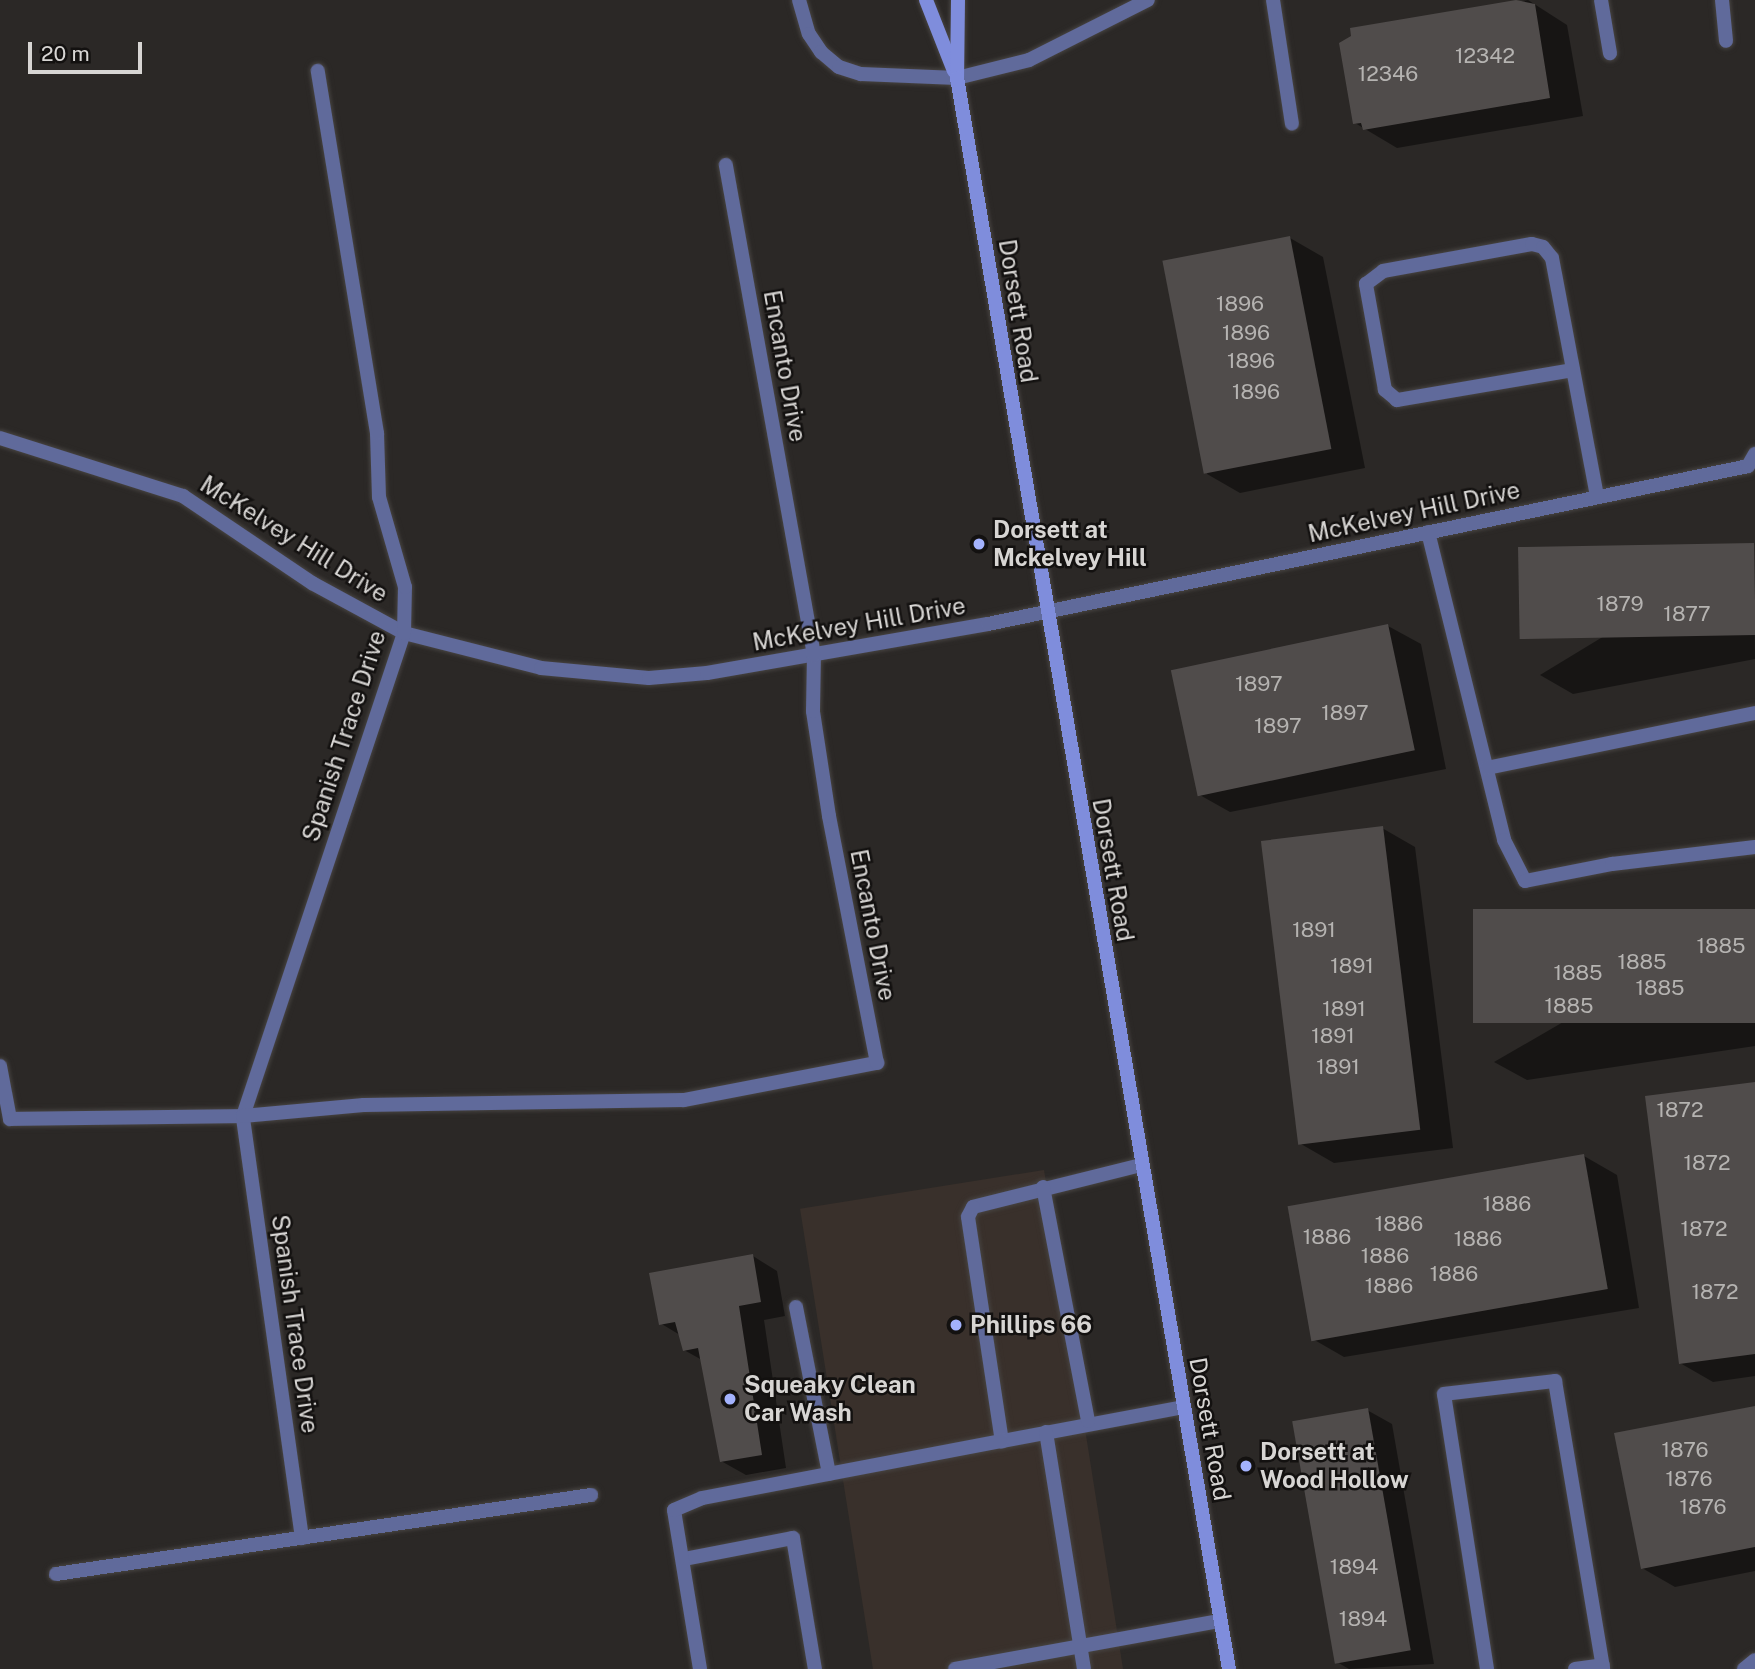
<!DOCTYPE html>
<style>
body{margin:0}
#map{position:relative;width:1755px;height:1669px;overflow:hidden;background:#2b2826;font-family:"Public Sans",sans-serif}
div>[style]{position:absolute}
.built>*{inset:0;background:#39302b;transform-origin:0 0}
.shadow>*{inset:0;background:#0007}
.building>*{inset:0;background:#504c4b;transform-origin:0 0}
.roads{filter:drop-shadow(0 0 2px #474442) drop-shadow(0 0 2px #474442)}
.service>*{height:14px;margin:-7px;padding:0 7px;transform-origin:7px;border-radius:7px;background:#606a9b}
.minor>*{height:14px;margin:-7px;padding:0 7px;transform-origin:7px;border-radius:7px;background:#606a9b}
.secondary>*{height:14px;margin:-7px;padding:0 7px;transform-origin:7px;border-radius:7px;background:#7f8ddc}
.dots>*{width:19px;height:19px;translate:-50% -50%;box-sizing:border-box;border:4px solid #131110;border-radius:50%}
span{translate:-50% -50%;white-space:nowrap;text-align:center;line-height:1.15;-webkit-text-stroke:5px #131110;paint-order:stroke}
.number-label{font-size:21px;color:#b5b3b1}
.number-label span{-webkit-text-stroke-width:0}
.street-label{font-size:24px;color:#d7d5d3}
.poi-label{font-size:24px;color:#d7d5d3;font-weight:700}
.left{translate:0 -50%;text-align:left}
.scale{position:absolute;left:28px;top:42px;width:114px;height:32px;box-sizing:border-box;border:4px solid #d7d5d3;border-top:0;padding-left:9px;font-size:21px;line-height:24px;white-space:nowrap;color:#d7d5d3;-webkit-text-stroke:5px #131110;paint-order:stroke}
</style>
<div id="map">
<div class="built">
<i style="left:1044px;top:1170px;width:506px;height:247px;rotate:81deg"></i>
</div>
<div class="shadow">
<i style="clip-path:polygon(1528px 0,1567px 25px,1583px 116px,1397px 148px,1355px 123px,1352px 30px)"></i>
<i style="clip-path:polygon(1290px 238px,1323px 257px,1365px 468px,1240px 493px,1207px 474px)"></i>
<i style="clip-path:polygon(1754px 545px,1755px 659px,1573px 694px,1540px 675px)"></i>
<i style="clip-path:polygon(1388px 626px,1421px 644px,1446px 769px,1230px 812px,1198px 794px)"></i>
<i style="clip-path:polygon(1382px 828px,1415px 847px,1453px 1148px,1334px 1163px,1301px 1144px)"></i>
<i style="clip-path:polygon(1755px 911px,1755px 1046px,1527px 1080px,1494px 1062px)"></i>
<i style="clip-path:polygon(1755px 1083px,1755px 1376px,1713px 1382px,1680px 1363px)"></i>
<i style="clip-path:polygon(1584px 1156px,1617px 1175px,1639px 1308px,1344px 1357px,1311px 1338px)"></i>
<i style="clip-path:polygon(753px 1256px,777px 1271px,785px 1316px,764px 1320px,786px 1468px,746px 1475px,721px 1461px,702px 1360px,684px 1350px,680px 1335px,660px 1323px)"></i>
<i style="clip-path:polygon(1755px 1408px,1755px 1571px,1675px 1587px,1642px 1568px)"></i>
<i style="clip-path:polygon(1367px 1410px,1392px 1424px,1434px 1664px,1349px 1669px,1337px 1662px)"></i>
</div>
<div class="building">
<i style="clip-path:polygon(1516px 0,1535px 4px,1550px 98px,1363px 130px,1361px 123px,1353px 124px,1339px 43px,1351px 36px,1350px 28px)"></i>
<i style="left:1290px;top:236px;width:217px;height:130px;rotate:79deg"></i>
<i style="left:1754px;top:543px;width:92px;height:236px;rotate:89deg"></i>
<i style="left:1388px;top:624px;width:129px;height:222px;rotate:78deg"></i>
<i style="left:1383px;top:826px;width:306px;height:123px;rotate:83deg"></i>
<i style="left:1755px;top:909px;width:114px;height:282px;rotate:90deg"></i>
<i style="clip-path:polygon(1755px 1082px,1755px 1354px,1679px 1364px,1645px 1096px)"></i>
<i style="left:1584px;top:1154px;width:137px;height:301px;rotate:80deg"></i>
<i style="clip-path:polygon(753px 1254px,761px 1302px,739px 1306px,762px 1455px,720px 1462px,698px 1348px,683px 1351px,675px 1322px,659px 1325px,649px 1273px)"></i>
<i style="clip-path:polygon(1755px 1406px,1755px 1547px,1641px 1569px,1614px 1433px)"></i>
<i style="left:1368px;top:1408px;width:246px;height:77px;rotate:80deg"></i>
</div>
<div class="roads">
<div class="service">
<i style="left:799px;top:0;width:35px;rotate:74deg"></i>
<i style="left:809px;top:34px;width:22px;rotate:56deg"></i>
<i style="left:821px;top:52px;width:23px;rotate:40deg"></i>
<i style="left:839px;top:67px;width:23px;rotate:18deg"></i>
<i style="left:861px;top:74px;width:96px;rotate:2.4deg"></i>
<i style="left:957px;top:78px;width:74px;rotate:-14deg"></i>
<i style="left:1029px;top:60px;width:133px;rotate:-26.8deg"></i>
<i style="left:1273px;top:0;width:125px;rotate:81.3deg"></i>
<i style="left:1601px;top:0;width:54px;rotate:80.4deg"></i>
<i style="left:1722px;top:0;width:41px;rotate:84.4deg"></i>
<i style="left:1573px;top:370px;width:179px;rotate:170.3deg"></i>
<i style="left:1397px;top:400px;width:16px;rotate:-140deg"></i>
<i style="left:1385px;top:390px;width:108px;rotate:-100.2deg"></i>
<i style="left:1366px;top:284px;width:21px;rotate:-37deg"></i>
<i style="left:1383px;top:271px;width:151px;rotate:-10.3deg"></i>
<i style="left:1532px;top:244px;width:11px;rotate:15deg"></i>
<i style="left:1543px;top:247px;width:14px;rotate:51deg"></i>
<i style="left:1552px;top:258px;width:243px;rotate:79.3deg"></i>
<i style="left:1428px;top:532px;width:317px;rotate:76.1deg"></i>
<i style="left:1504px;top:840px;width:46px;rotate:62.9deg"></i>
<i style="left:1525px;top:881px;width:89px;rotate:-11.1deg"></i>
<i style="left:1612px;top:864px;width:144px;rotate:-6.8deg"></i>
<i style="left:1487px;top:768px;width:274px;rotate:-11.6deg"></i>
<i style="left:1141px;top:1165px;width:173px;rotate:166deg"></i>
<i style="left:973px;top:1207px;width:11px;rotate:117deg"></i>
<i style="left:968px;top:1217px;width:227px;rotate:81.4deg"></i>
<i style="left:1002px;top:1441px;width:184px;rotate:-10.6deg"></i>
<i style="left:1043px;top:1187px;width:238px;rotate:79.1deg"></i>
<i style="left:796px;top:1307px;width:170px;rotate:78.8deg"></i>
<i style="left:1046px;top:1432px;width:240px;rotate:80.9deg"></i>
<i style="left:684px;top:1559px;width:111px;rotate:-10.9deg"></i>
<i style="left:793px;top:1538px;width:133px;rotate:80.5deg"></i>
<i style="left:700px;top:1669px;width:161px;rotate:-99.3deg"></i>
<i style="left:674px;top:1510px;width:30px;rotate:-23deg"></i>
<i style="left:702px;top:1498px;width:305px;rotate:-10.8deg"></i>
<i style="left:955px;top:1669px;width:269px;rotate:-10.3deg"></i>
<i style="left:1487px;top:1669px;width:278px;rotate:-98.9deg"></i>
<i style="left:1444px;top:1394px;width:112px;rotate:-6.7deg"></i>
<i style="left:1555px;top:1381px;width:292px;rotate:80.5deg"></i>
<i style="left:1575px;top:1669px;width:28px;rotate:-8deg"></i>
</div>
<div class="minor">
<i style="left:0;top:438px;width:192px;rotate:17.6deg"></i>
<i style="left:183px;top:496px;width:156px;rotate:34deg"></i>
<i style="left:312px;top:583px;width:105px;rotate:28.5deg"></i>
<i style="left:404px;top:633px;width:141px;rotate:14.3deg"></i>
<i style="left:541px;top:668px;width:108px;rotate:5.3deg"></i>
<i style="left:649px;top:678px;width:58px;rotate:-4.9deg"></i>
<i style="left:707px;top:673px;width:285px;rotate:-9.9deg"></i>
<i style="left:988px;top:624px;width:776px;rotate:-11.74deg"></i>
<i style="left:1748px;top:466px;width:14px;rotate:-60deg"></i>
<i style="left:0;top:1066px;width:54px;rotate:79.3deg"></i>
<i style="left:10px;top:1119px;width:233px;rotate:-0.7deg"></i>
<i style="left:243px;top:1116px;width:509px;rotate:-71.57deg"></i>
<i style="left:404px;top:633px;width:46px;rotate:-88.8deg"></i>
<i style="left:405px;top:587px;width:94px;rotate:-106.1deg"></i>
<i style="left:379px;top:497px;width:64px;rotate:-91.8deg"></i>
<i style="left:377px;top:433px;width:367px;rotate:-99.3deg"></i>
<i style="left:302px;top:1538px;width:426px;rotate:-98deg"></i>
<i style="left:243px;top:1116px;width:121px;rotate:-5.2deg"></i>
<i style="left:364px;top:1105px;width:320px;rotate:-0.9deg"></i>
<i style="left:684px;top:1100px;width:197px;rotate:-10.9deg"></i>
<i style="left:877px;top:1063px;width:252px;rotate:-101deg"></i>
<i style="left:829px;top:816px;width:106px;rotate:-98.7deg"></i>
<i style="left:813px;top:711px;width:56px;rotate:-89deg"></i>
<i style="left:814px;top:655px;width:498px;rotate:-100.2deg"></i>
<i style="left:56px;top:1574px;width:541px;rotate:-8.4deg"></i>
<i style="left:1744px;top:1669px;width:14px;rotate:-39deg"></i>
</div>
<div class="secondary">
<i style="left:926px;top:0;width:76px;rotate:68.5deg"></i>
<i style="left:958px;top:0;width:78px;rotate:90.7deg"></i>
<i style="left:957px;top:78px;width:1614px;rotate:80.3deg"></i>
</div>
</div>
<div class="dots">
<i style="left:979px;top:544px;background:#a3b2fd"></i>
<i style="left:956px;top:1325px;background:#a3b2fd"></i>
<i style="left:730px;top:1399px;background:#a3b2fd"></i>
<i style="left:1246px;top:1466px;background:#a3b2fd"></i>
</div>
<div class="number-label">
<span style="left:1485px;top:56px">12342</span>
<span style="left:1388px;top:74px">12346</span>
<span style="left:1240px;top:304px">1896</span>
<span style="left:1246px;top:333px">1896</span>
<span style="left:1251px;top:361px">1896</span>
<span style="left:1256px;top:392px">1896</span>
<span style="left:1620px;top:604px">1879</span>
<span style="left:1687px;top:614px">1877</span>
<span style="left:1259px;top:684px">1897</span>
<span style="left:1345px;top:713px">1897</span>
<span style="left:1278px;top:726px">1897</span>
<span style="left:1314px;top:930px">1891</span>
<span style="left:1721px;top:946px">1885</span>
<span style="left:1642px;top:962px">1885</span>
<span style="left:1352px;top:966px">1891</span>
<span style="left:1578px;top:973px">1885</span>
<span style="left:1660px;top:988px">1885</span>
<span style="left:1569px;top:1006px">1885</span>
<span style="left:1344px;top:1009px">1891</span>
<span style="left:1333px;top:1036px">1891</span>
<span style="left:1338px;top:1067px">1891</span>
<span style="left:1680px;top:1110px">1872</span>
<span style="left:1707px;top:1163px">1872</span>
<span style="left:1507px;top:1204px">1886</span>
<span style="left:1399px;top:1224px">1886</span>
<span style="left:1704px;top:1229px">1872</span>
<span style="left:1327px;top:1237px">1886</span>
<span style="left:1478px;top:1239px">1886</span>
<span style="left:1385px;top:1256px">1886</span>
<span style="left:1454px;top:1274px">1886</span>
<span style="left:1389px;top:1286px">1886</span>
<span style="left:1715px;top:1292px">1872</span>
<span style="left:1685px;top:1450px">1876</span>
<span style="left:1689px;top:1479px">1876</span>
<span style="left:1703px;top:1507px">1876</span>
<span style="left:1354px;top:1567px">1894</span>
<span style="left:1363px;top:1619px">1894</span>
</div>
<div class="street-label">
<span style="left:1018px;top:311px;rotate:81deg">Dorsett Road</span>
<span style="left:785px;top:366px;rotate:80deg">Encanto Drive</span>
<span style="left:1414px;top:512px;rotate:-12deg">McKelvey Hill Drive</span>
<span style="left:294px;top:539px;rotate:32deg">McKelvey Hill Drive</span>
<span style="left:859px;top:624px;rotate:-10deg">McKelvey Hill Drive</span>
<span style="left:344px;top:736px;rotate:-72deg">Spanish Trace Drive</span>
<span style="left:1113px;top:870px;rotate:80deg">Dorsett Road</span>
<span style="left:873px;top:925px;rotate:79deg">Encanto Drive</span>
<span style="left:295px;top:1324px;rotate:82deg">Spanish Trace Drive</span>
<span style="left:1210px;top:1429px;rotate:80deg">Dorsett Road</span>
</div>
<div class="poi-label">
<span class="left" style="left:993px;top:544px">Dorsett at<br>Mckelvey Hill</span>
<span class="left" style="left:970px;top:1325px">Phillips 66</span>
<span class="left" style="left:744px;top:1399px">Squeaky Clean<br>Car Wash</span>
<span class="left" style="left:1260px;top:1466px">Dorsett at<br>Wood Hollow</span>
</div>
<div class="scale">20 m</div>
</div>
